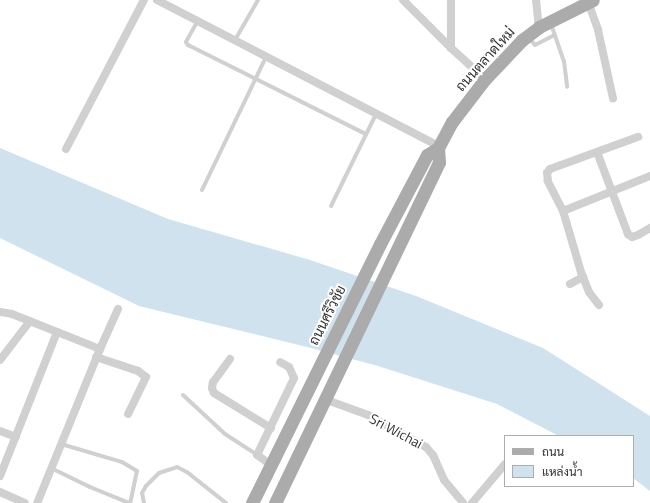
<!DOCTYPE html>
<meta charset="utf-8">
<style>
body{margin:0}
#map{position:relative;width:650px;height:503px;overflow:hidden;background:#fff;font-family:"Titillium Web",Sarabun,sans-serif}
div>[style]{position:absolute}
.water>*{inset:0;background:#cfe2ee}
.lane>*{height:4px;margin:-2px;padding:0 2px;transform-origin:2px;border-radius:2px;background:#d0d0d0}
.street>*{height:8px;margin:-4px;padding:0 4px;transform-origin:4px;border-radius:4px;background:#d0d0d0}
.primary>*{height:13px;margin:-6.5px;padding:0 6.5px;transform-origin:6.5px;border-radius:6.5px;background:#ababab}
span{translate:-50% -50%;white-space:nowrap;text-align:center;line-height:1.15;-webkit-text-stroke:4px #fff;paint-order:stroke}
.street-label{font-size:14px;color:#333}
.legend{position:absolute;left:504px;top:435px;width:130px;height:52px;box-sizing:border-box;background:#fff;border:1px solid #adadad;margin:0;padding:5px 7px;list-style:none;font-size:12px;color:#333}
.legend li{display:flex;align-items:center;gap:8px;height:20px}
.legend b{width:20px;border:1px solid #adadad}
</style>
<div id="map">
<div class="water">
<i style="clip-path:polygon(0 148px,168px 219px,310px 260px,416px 296px,543px 348px,650px 416px,650px 491px,633px 478px,633px 436px,559px 436px,497px 404px,378px 366px,307px 347px,139px 306px,0 238px)"></i>
</div>
<div class="lane">
<i style="left:197px;top:22px;width:23px;rotate:119deg"></i>
<i style="left:186px;top:42px;width:4px;rotate:56deg"></i>
<i style="left:188px;top:45px;width:199px;rotate:26.6deg"></i>
<i style="left:551px;top:24px;width:39px;rotate:71deg"></i>
<i style="left:564px;top:61px;width:26px;rotate:83deg"></i>
<i style="left:529px;top:38px;width:9px;rotate:49deg"></i>
<i style="left:535px;top:45px;width:22px;rotate:-27deg"></i>
<i style="left:235px;top:40px;width:46px;rotate:-60.1deg"></i>
<i style="left:202px;top:190px;width:148px;rotate:-64.3deg"></i>
<i style="left:331px;top:206px;width:102px;rotate:-63.9deg"></i>
<i style="left:183px;top:395px;width:57px;rotate:42.9deg"></i>
<i style="left:225px;top:434px;width:38px;rotate:33deg"></i>
<i style="left:61px;top:444px;width:64px;rotate:16.4deg"></i>
<i style="left:122px;top:462px;width:17px;rotate:31deg"></i>
<i style="left:137px;top:471px;width:33px;rotate:102deg"></i>
<i style="left:51px;top:468px;width:43px;rotate:26deg"></i>
<i style="left:90px;top:487px;width:42px;rotate:22.3deg"></i>
<i style="left:144px;top:503px;width:10px;rotate:-101deg"></i>
<i style="left:142px;top:493px;width:8px;rotate:-60deg"></i>
<i style="left:146px;top:486px;width:18px;rotate:-45deg"></i>
<i style="left:159px;top:473px;width:19px;rotate:-18deg"></i>
<i style="left:177px;top:467px;width:11px;rotate:27deg"></i>
<i style="left:187px;top:472px;width:50px;rotate:38.5deg"></i>
</div>
<div class="street">
<i style="left:157px;top:0;width:318px;rotate:27.4deg"></i>
<i style="left:403px;top:0;width:68px;rotate:45deg"></i>
<i style="left:451px;top:48px;width:46px;rotate:42.4deg"></i>
<i style="left:536px;top:0;width:27px;rotate:84deg"></i>
<i style="left:588px;top:2px;width:30px;rotate:70deg"></i>
<i style="left:598px;top:30px;width:70px;rotate:77.6deg"></i>
<i style="left:451px;top:48px;width:48px;rotate:-90deg"></i>
<i style="left:66px;top:149px;width:168px;rotate:-62.4deg"></i>
<i style="left:597px;top:152px;width:88px;rotate:69.3deg"></i>
<i style="left:628px;top:234px;width:5px;rotate:37deg"></i>
<i style="left:632px;top:237px;width:6px;rotate:-18deg"></i>
<i style="left:638px;top:235px;width:14px;rotate:-30deg"></i>
<i style="left:563px;top:211px;width:94px;rotate:-21.9deg"></i>
<i style="left:570px;top:284px;width:15px;rotate:-28deg"></i>
<i style="left:599px;top:305px;width:16px;rotate:-128deg"></i>
<i style="left:589px;top:292px;width:22px;rotate:-112deg"></i>
<i style="left:581px;top:272px;width:64px;rotate:-106.4deg"></i>
<i style="left:563px;top:211px;width:34px;rotate:-117deg"></i>
<i style="left:548px;top:181px;width:8px;rotate:-97deg"></i>
<i style="left:547px;top:173px;width:5px;rotate:-53deg"></i>
<i style="left:550px;top:169px;width:94px;rotate:-20deg"></i>
<i style="left:0;top:312px;width:12px;rotate:9deg"></i>
<i style="left:12px;top:314px;width:95px;rotate:21.7deg"></i>
<i style="left:100px;top:349px;width:166px;rotate:112.2deg"></i>
<i style="left:100px;top:349px;width:44px;rotate:-65.8deg"></i>
<i style="left:96px;top:357px;width:44px;rotate:18.4deg"></i>
<i style="left:138px;top:371px;width:10px;rotate:37deg"></i>
<i style="left:146px;top:377px;width:41px;rotate:115.9deg"></i>
<i style="left:230px;top:359px;width:29px;rotate:126deg"></i>
<i style="left:213px;top:382px;width:6px;rotate:99deg"></i>
<i style="left:212px;top:388px;width:5px;rotate:68deg"></i>
<i style="left:214px;top:393px;width:67px;rotate:31.6deg"></i>
<i style="left:0;top:360px;width:49px;rotate:-52.4deg"></i>
<i style="left:324px;top:399px;width:47px;rotate:20deg"></i>
<i style="left:368px;top:415px;width:66px;rotate:28.9deg"></i>
<i style="left:426px;top:447px;width:11px;rotate:49deg"></i>
<i style="left:433px;top:455px;width:27px;rotate:66deg"></i>
<i style="left:444px;top:480px;width:30px;rotate:50deg"></i>
<i style="left:0;top:431px;width:17px;rotate:21deg"></i>
<i style="left:271px;top:465px;width:17px;rotate:-144deg"></i>
<i style="left:257px;top:455px;width:85px;rotate:-64.3deg"></i>
<i style="left:294px;top:378px;width:12px;rotate:-114deg"></i>
<i style="left:289px;top:367px;width:10px;rotate:-151deg"></i>
<i style="left:0;top:476px;width:155px;rotate:-68.4deg"></i>
<i style="left:0;top:492px;width:27px;rotate:24deg"></i>
<i style="left:472px;top:503px;width:51px;rotate:-49.8deg"></i>
</div>
<div class="primary">
<i style="left:252px;top:503px;width:289px;rotate:-63.7deg"></i>
<i style="left:380px;top:244px;width:101px;rotate:-62.2deg"></i>
<i style="left:427px;top:155px;width:13px;rotate:-32deg"></i>
<i style="left:438px;top:148px;width:30px;rotate:-62deg"></i>
<i style="left:452px;top:122px;width:54px;rotate:-52.5deg"></i>
<i style="left:485px;top:79px;width:54px;rotate:-46.5deg"></i>
<i style="left:522px;top:40px;width:21px;rotate:-37deg"></i>
<i style="left:539px;top:27px;width:60px;rotate:-26.6deg"></i>
<i style="left:275px;top:503px;width:378px;rotate:-64.3deg"></i>
<i style="left:439px;top:162px;width:14px;rotate:-94deg"></i>
</div>
<div class="street-label">
<span style="left:485px;top:59px;rotate:-48deg">ถนนตลาดใหม่</span>
<span style="left:327px;top:315px;rotate:-63deg">ถนนศรีวิชัย</span>
<span style="left:396px;top:431px;rotate:28deg">Sri Wichai</span>
</div>
<ul class="legend">
<li><b style="height:5px;background:#ababab"></b>ถนน</li>
<li><b style="height:11px;background:#cfe2ee"></b>แหล่งน้ำ</li>
</ul>
</div>
